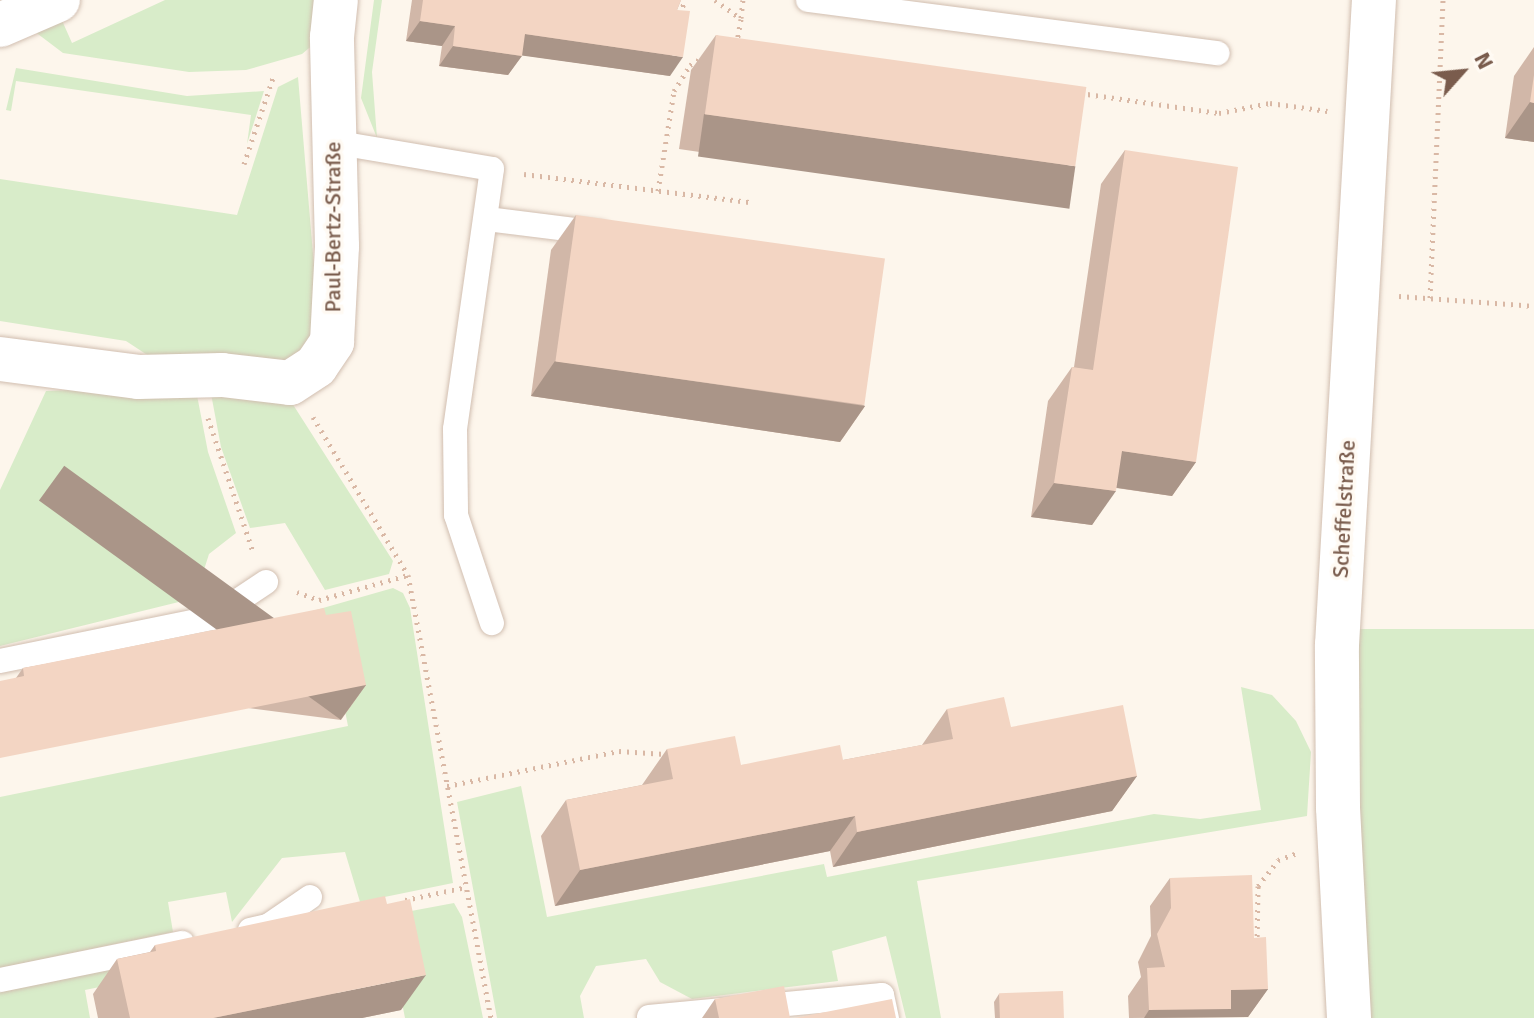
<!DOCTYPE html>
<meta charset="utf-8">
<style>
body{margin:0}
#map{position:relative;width:1534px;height:1018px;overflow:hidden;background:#fdf6ec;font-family:Signika,sans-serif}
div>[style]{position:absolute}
.green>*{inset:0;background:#d8ecc9;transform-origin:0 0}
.path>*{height:5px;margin-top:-2.5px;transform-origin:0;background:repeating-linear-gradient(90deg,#d9b8a5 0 2px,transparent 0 8px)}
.roads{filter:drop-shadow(0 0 2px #d1beb0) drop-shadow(0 0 2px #d1beb0)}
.lane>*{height:24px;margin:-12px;padding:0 12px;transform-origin:12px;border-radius:12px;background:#fff}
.street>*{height:44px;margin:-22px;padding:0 22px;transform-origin:22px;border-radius:22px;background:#fff}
.secondary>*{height:44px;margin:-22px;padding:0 22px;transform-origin:22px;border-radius:22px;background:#fff}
.wall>*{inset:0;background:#d1b7a8}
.shaded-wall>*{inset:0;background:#aa9588;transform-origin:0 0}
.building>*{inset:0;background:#f3d5c3;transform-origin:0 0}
span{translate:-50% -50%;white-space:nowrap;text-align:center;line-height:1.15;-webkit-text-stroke:7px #fffaf3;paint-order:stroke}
.street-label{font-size:22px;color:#7a5c4d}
.north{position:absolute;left:1422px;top:32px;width:80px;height:80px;-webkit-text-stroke:6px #fffaf3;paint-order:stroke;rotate:63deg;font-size:22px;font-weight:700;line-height:32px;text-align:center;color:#7a5c4d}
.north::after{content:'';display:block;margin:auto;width:28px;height:36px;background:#7a5c4d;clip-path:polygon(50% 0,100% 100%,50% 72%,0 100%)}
</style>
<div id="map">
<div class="green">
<i style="clip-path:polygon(165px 0,329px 0,327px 33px,302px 54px,246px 70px,189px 72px,63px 53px,30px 28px,60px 16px,72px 43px)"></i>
<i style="clip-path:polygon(374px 0,382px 0,372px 72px,377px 138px,361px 98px)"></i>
<i style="clip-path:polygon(16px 68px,187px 96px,264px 91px,247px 144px,251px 115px,16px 81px,11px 111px,6px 110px)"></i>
<i style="clip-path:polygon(298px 77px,317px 301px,313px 336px,302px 352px,284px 363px,161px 364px,126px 341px,0 321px,0 179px,237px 215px,278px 87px)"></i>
<i style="clip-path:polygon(209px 383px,292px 403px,393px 561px,389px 574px,325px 590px,285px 523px,250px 528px,221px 447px)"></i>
<i style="clip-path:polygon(195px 385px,208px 452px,236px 533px,209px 554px,195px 598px,0 646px,0 490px,46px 391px)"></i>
<i style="clip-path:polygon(393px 588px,403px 593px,410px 608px,453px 883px,360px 902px,345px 852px,282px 858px,232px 922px,226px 892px,168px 902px,173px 932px,0 968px,0 797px,348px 726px,330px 635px,309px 612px)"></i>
<i style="left:1534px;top:629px;width:389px;height:198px;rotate:90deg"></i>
<i style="clip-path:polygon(1241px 687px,1272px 695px,1296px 721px,1311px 752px,1307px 816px,917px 881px,941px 1018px,906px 1018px,886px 936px,832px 951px,838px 981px,692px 999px,660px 982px,646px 959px,596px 966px,580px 996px,584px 1018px,497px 1018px,457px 802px,521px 786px,547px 917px,824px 864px,827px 877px,1154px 814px,1200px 819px,1261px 810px)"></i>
<i style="clip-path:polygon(454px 903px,462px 917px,483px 1018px,405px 1018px,388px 932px,363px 920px)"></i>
<i style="clip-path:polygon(117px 968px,124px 982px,85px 990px,90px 1018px,0 1018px,0 991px)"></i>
</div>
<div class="path">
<i style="left:715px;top:0;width:32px;rotate:36deg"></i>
<i style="left:741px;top:19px;width:23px;rotate:100deg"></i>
<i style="left:680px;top:14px;width:15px;rotate:-70deg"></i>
<i style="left:741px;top:18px;width:18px;rotate:-84deg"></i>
<i style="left:1080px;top:93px;width:140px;rotate:8.2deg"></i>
<i style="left:1219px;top:113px;width:52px;rotate:-11.1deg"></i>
<i style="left:1270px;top:103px;width:58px;rotate:8deg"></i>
<i style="left:244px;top:164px;width:91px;rotate:-71.4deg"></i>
<i style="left:524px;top:174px;width:227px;rotate:7.1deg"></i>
<i style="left:658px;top:191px;width:101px;rotate:-80.9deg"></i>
<i style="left:674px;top:91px;width:31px;rotate:-58deg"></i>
<i style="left:690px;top:65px;width:15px;rotate:-32deg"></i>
<i style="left:1399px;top:296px;width:135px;rotate:4.2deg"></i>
<i style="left:1430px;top:298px;width:298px;rotate:-87.5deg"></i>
<i style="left:313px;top:417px;width:184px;rotate:59deg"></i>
<i style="left:408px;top:575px;width:451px;rotate:79.4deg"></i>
<i style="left:208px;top:418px;width:141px;rotate:71.4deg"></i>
<i style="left:297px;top:592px;width:23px;rotate:20deg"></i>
<i style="left:319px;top:600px;width:92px;rotate:-15.7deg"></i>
<i style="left:447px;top:786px;width:176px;rotate:-11.5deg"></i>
<i style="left:619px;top:751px;width:46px;rotate:3.7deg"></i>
<i style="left:405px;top:900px;width:62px;rotate:-12deg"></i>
<i style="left:1257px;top:944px;width:58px;rotate:-89deg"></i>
<i style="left:1258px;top:886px;width:33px;rotate:-52deg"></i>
<i style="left:1278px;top:860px;width:23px;rotate:-20deg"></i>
</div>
<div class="roads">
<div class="lane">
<i style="left:808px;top:0;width:413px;rotate:7.4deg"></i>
<i style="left:333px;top:142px;width:161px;rotate:9.6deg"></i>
<i style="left:492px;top:169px;width:263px;rotate:98.1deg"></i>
<i style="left:455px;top:429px;width:86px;rotate:89.3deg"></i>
<i style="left:456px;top:515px;width:114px;rotate:71.6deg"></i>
<i style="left:487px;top:219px;width:114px;rotate:7.1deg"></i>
<i style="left:0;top:661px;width:216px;rotate:-11.5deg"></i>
<i style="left:212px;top:618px;width:65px;rotate:-33.7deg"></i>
<i style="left:250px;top:930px;width:18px;rotate:-13deg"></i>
<i style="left:268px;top:926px;width:51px;rotate:-34.6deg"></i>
<i style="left:0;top:980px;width:186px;rotate:-11.5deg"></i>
<i style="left:649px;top:1017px;width:234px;rotate:-5.4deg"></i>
<i style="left:882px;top:995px;width:24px;rotate:78deg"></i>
</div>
<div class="street">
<i style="left:0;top:25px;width:63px;rotate:-23.3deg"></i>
<i style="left:0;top:359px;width:139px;rotate:7.4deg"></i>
<i style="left:138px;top:377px;width:84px;rotate:-1.4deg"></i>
<i style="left:222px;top:375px;width:68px;rotate:6.7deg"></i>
<i style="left:290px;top:383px;width:31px;rotate:-33deg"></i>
<i style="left:316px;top:366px;width:29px;rotate:-56deg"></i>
<i style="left:332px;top:342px;width:96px;rotate:-87deg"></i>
<i style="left:337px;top:246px;width:209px;rotate:-91.4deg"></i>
<i style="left:332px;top:37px;width:37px;rotate:-84deg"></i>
</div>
<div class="secondary">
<i style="left:1349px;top:1018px;width:211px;rotate:-93deg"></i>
<i style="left:1338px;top:807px;width:162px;rotate:-90.4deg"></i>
<i style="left:1337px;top:645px;width:646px;rotate:-86.72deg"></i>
</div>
</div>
<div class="wall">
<i style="clip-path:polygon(412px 0,681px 0,677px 10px,670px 76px,522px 55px,508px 75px,439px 66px,442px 46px,406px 41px)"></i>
<i style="clip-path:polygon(716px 35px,1075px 168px,1050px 203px,679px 149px,691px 70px)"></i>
<i style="clip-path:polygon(1534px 47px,1534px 142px,1505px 138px,1514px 76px)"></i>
<i style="clip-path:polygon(1125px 150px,1196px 462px,1172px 496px,1116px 488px,1092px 525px,1031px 517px,1048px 401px,1072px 367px,1074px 367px,1101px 184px)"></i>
<i style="clip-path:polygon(576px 215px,865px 406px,840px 442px,531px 396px,551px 250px)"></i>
<i style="clip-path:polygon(326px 615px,366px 685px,341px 720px,16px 678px,23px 668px)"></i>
<i style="clip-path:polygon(947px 709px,1011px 727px,1137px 776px,1112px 811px,833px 867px,830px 851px,555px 906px,541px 836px,566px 800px,642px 785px,667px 749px,741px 765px,843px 760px,922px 745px)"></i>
<i style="clip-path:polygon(1170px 878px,1254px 938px,1268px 989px,1248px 1017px,1129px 1018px,1128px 996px,1141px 977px,1138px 962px,1151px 936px,1150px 906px)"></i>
<i style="clip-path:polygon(155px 945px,401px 1010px,362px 1018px,98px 1018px,93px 994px,117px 959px,150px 952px)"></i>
<i style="clip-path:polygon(999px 994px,1064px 1018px,995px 1018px,994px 1002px)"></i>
<i style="clip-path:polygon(715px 999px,790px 1018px,702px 1018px)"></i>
</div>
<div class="shaded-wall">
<i style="clip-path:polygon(420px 21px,455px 26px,442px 46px,406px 41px)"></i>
<i style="clip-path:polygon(525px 34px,683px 57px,670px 76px,511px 54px)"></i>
<i style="clip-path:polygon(453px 46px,522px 56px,508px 75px,439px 66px)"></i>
<i style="clip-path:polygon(1530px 102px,1534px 103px,1534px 142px,1505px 138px)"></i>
<i style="left:704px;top:114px;width:375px;height:43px;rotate:8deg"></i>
<i style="clip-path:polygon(555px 361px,865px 406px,840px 442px,531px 396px)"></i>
<i style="clip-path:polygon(1122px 451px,1196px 462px,1172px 496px,1098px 485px)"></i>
<i style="clip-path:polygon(1054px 483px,1116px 491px,1092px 525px,1031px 517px)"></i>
<i style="left:366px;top:685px;width:43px;height:373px;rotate:126deg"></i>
<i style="clip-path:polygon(1137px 776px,1112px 811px,833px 867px,857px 832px)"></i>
<i style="clip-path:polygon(855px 816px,830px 851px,555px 906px,580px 870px)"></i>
<i style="clip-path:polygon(426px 975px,401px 1010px,362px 1018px,213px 1018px)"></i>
<i style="clip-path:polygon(1268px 989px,1248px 1017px,1144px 1018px,1149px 1010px,1231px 990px)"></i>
</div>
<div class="building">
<i style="clip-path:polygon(423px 0,681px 0,677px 10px,690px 11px,683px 57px,525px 34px,522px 56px,453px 46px,455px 26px,420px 21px)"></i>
<i style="left:716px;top:35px;width:374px;height:80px;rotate:8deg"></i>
<i style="clip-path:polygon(1534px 75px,1534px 103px,1530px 102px)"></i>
<i style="clip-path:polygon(1125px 150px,1238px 167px,1196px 462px,1122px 451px,1116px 491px,1054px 483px,1072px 367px,1093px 370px)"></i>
<i style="left:576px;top:215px;width:312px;height:148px;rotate:8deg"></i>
<i style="clip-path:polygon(324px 608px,326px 615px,351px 611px,366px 685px,0 758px,0 681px,24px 676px,23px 668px)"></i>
<i style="clip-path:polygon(1004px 697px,1011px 727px,1123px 705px,1137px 776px,857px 832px,855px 816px,580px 870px,566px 800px,673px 779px,667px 749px,735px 736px,741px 765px,840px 745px,843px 760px,953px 739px,947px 709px)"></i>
<i style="clip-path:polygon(1252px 875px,1254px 938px,1266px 937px,1268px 989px,1231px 990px,1231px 1009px,1149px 1010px,1147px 968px,1165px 967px,1157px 934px,1171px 908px,1170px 878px)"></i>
<i style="clip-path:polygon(385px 896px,387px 904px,410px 899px,426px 975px,213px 1018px,130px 1018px,117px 959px,156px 951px,155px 945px)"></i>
<i style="clip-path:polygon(784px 986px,790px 1018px,719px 1018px,715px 999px)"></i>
<i style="left:1063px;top:991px;width:27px;height:64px;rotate:88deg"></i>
<i style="clip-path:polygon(892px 999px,896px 1018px,795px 1018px)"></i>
</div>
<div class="street-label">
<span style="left:333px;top:227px;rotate:-90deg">Paul-Bertz-Straße</span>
<span style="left:1344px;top:509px;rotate:-87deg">Scheffelstraße</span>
</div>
<div class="north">N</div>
</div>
